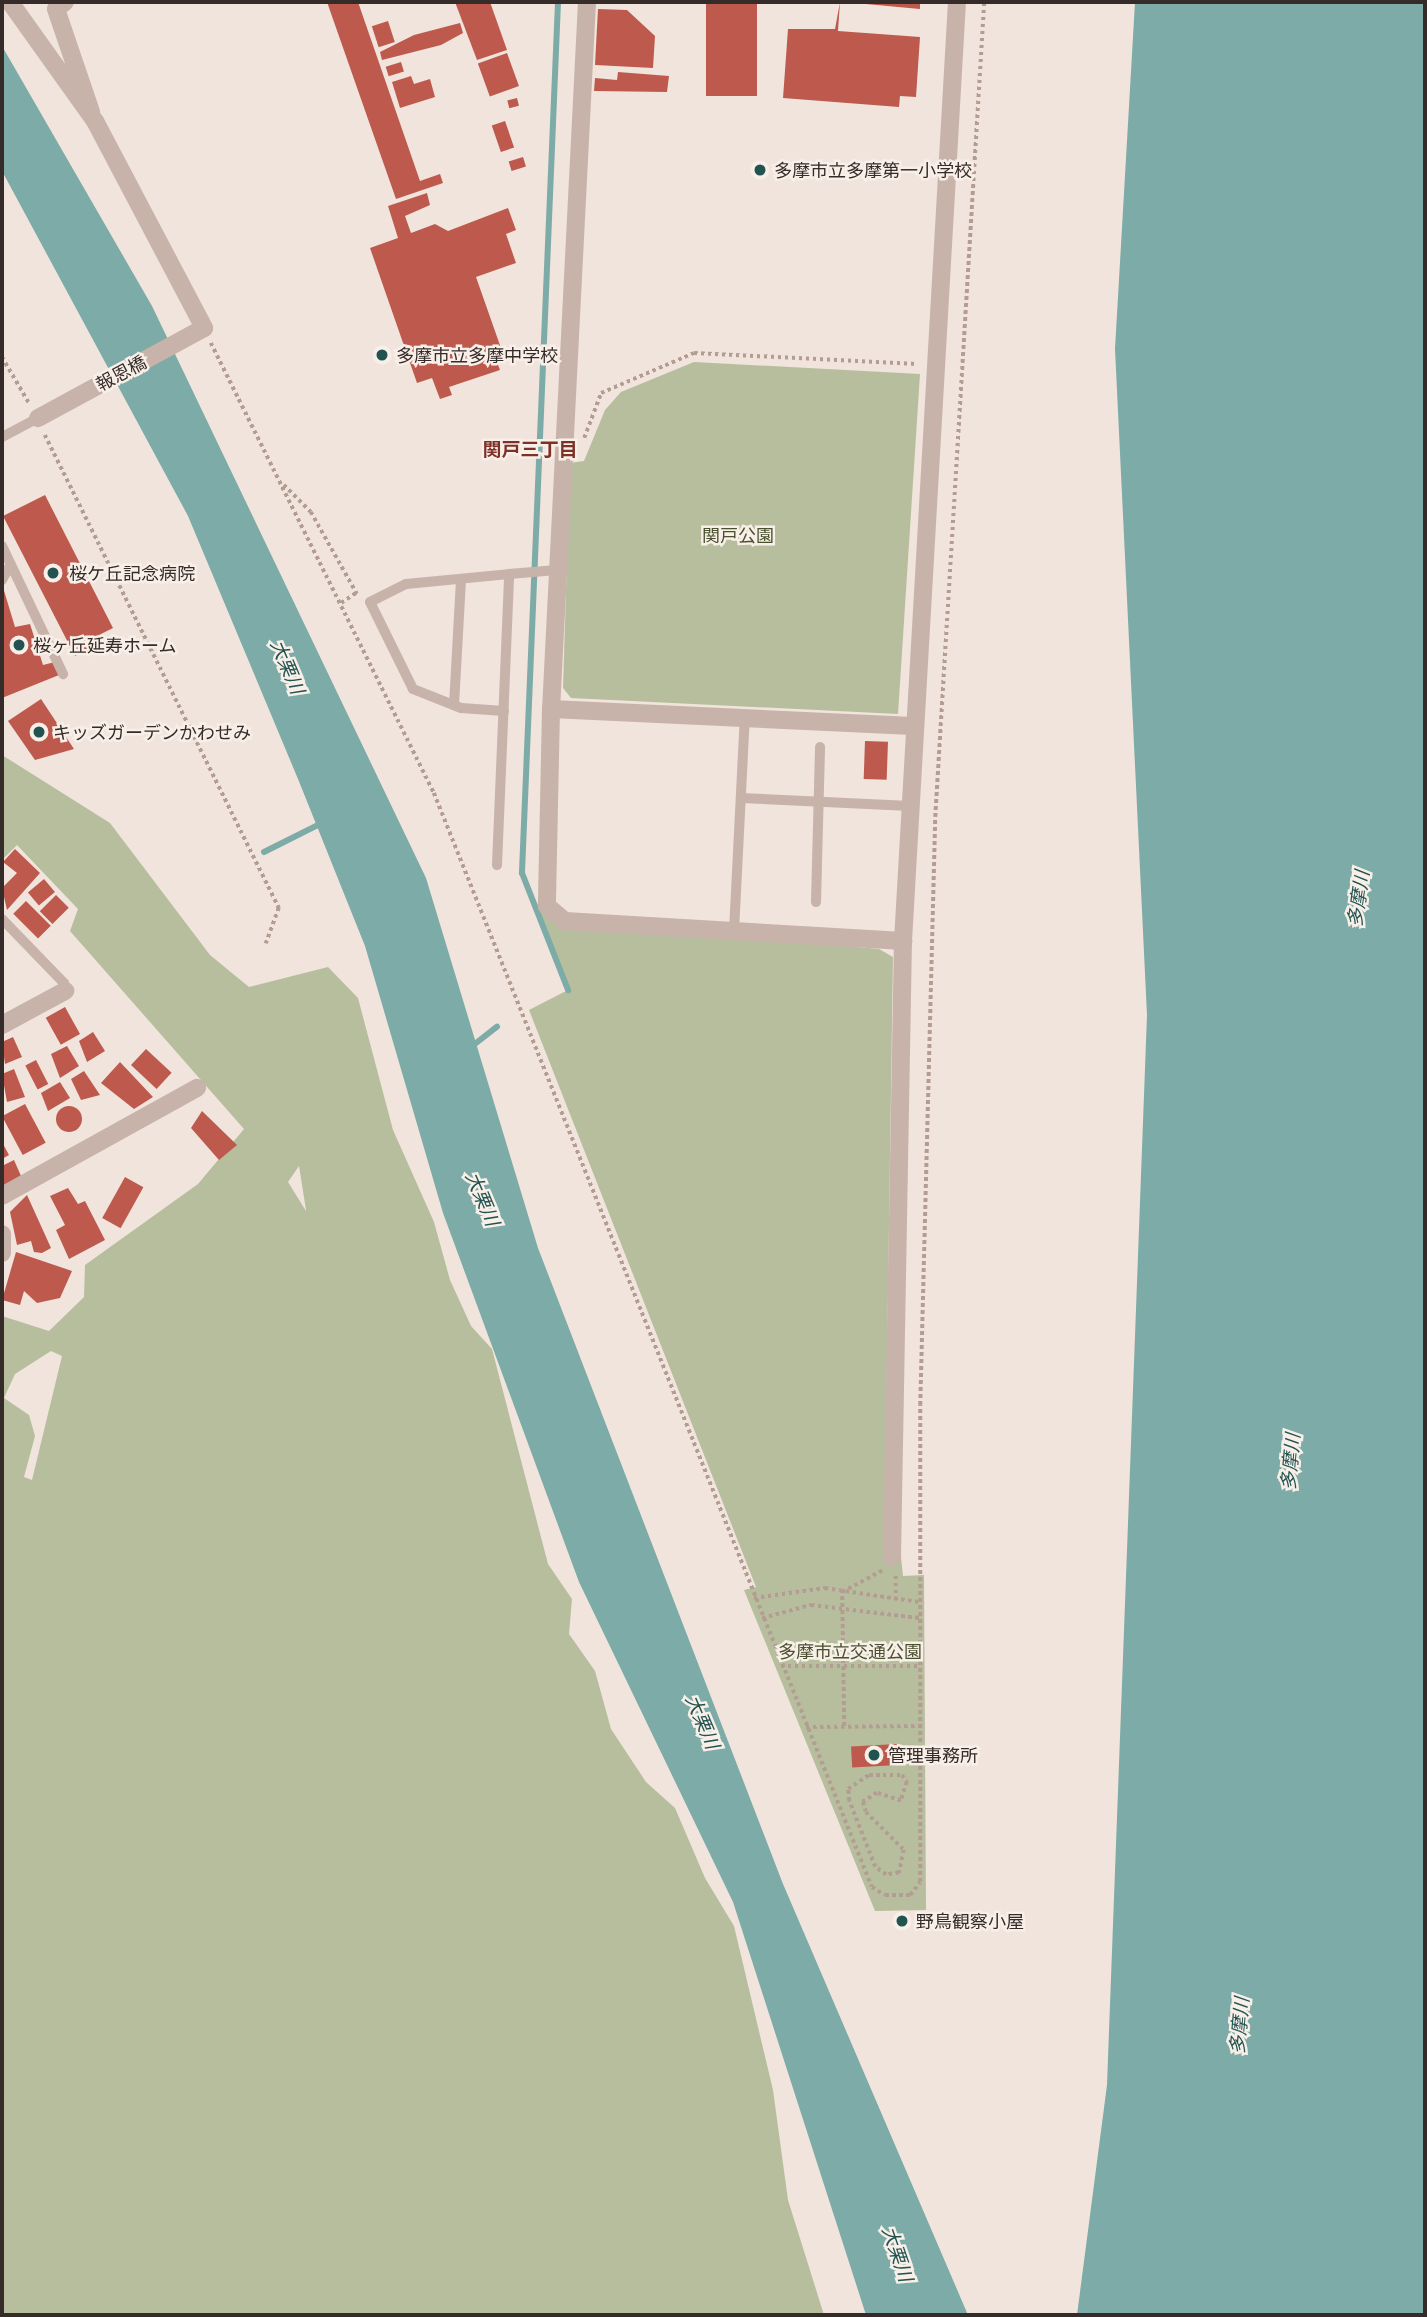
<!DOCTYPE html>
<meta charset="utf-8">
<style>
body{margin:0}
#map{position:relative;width:1427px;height:2317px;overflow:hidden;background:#f0e4dc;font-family:Manrope,"Noto Sans JP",sans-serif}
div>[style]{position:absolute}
.green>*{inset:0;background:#b7be9d}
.water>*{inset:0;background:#7daba7}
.stream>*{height:6px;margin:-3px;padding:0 3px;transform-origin:3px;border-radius:3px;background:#7daba7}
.building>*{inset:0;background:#bd5a4d;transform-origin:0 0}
.round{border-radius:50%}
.path>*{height:3.5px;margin-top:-1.75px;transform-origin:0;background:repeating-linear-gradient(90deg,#b39d93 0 3.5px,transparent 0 7px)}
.service>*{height:10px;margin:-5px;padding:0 5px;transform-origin:5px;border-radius:5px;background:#c7b3a9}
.minor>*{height:18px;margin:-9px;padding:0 9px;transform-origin:9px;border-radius:9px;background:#c7b3a9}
.dots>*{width:19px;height:19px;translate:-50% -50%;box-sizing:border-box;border:4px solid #f8efe8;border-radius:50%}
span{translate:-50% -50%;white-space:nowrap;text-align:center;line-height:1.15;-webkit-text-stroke:5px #f8efe8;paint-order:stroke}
.poi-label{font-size:18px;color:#352b28}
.left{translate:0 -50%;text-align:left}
.street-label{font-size:18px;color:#352b28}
.park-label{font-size:18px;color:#49512e}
.neighbourhood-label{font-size:19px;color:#7e3127;font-weight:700}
.water-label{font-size:19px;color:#215350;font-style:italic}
.frame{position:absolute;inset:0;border:4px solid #352b28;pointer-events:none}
</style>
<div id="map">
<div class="green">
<i style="clip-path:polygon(694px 362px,920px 374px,898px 714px,571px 698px,563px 688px,570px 463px,584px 461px,605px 410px,621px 392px)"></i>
<i style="clip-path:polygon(evenodd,2px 755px,110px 823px,210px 955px,249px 987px,328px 967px,358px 998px,393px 1130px,434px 1222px,450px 1280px,471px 1326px,492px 1349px,548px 1564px,572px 1599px,569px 1634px,595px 1671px,611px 1729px,646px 1782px,675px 1808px,705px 1878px,734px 1926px,773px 2090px,788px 2200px,824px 2315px,2px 2315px,2px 1316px,49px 1331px,84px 1297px,85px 1265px,198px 1184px,244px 1129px,70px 931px,78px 909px,17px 845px,2px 860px,2px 755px,299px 1166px,306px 1210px,306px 1211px,288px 1182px,299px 1166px,2px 755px,51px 1351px,62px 1356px,32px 1480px,24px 1477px,35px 1436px,29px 1415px,4px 1398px,15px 1374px,51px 1351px)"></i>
<i style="clip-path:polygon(547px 906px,565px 921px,879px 949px,893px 957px,884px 1557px,901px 1557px,903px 1576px,924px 1575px,926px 1910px,875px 1911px,744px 1590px,756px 1587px,529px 1010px,568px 990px,536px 910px)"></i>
</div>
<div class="water">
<i style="clip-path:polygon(1135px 2px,1425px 2px,1425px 2315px,1077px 2315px,1107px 2085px,1147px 1015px,1115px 349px)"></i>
<i style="clip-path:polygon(2px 46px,152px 306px,426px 878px,538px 1248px,783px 1884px,968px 2315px,866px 2315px,733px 1902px,579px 1582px,443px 1213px,365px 946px,298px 779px,188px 516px,2px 171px)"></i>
</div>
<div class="stream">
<i style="left:558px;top:2px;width:872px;rotate:92.37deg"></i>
<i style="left:522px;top:873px;width:126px;rotate:68.5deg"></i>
<i style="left:264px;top:852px;width:65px;rotate:-26.6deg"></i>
<i style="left:471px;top:1047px;width:33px;rotate:-38deg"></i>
</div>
<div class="building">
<i style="clip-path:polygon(327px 2px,358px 2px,420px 181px,440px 174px,443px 183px,396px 199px)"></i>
<i style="clip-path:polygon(455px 2px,490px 2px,507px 50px,477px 60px)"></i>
<i style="left:706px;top:2px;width:51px;height:94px"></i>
<i style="clip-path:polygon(840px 2px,838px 31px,920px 37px,916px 97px,900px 96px,899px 107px,783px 98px,788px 29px,835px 29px)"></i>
<i style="clip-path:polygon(844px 2px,920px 2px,920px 9px)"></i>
<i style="clip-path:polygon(598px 9px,627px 10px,655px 36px,653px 68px,595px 65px)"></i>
<i style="left:388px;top:21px;width:22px;height:17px;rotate:72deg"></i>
<i style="clip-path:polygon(460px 23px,463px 33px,441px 45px,382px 60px,380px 52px,414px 35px)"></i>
<i style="left:507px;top:53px;width:35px;height:31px;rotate:70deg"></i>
<i style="left:401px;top:62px;width:10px;height:16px;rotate:73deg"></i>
<i style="clip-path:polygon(618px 72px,669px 76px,667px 92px,594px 91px,595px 78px,617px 80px)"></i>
<i style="clip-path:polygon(411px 76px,414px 84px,430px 79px,435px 97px,400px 108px,392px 82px)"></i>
<i style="left:517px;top:98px;width:8px;height:10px;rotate:76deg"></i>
<i style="left:505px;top:121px;width:28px;height:14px;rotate:71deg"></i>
<i style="left:523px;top:157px;width:10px;height:15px;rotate:73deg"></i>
<i style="clip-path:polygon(427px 193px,430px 205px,405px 216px,411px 233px,435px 224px,448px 231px,508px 208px,516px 230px,506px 234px,516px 263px,476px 277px,502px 351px,494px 354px,500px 370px,449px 387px,452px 395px,440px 399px,432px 378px,417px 383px,370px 248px,398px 238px,388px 206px)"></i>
<i style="clip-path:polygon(45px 495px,113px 628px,95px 637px,99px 645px,75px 656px,3px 516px)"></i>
<i style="clip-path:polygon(2px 584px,15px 627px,30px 624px,43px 665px,55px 662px,59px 675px,2px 698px)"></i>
<i style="clip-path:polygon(41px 699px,74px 749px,35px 760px,8px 721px)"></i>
<i style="left:865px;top:741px;width:23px;height:38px;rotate:2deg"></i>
<i style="clip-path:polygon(15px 849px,40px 873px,7px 910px,2px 888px,17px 873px,3px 862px)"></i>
<i style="left:44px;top:879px;width:17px;height:21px;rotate:50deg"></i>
<i style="left:56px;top:895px;width:18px;height:23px;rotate:45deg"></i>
<i style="left:26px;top:901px;width:35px;height:18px;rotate:45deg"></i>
<i style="left:65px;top:1007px;width:31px;height:22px;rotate:61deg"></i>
<i style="clip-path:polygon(93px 1032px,105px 1051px,87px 1062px,79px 1041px)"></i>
<i style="clip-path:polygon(13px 1037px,22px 1057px,5px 1064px,2px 1042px)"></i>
<i style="clip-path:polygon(67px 1046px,79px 1066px,60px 1078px,51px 1054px)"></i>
<i style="left:146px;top:1049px;width:35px;height:22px;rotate:43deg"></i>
<i style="left:36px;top:1060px;width:27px;height:12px;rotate:63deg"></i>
<i style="clip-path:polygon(120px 1062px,153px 1097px,134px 1109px,101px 1083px)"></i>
<i style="clip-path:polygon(14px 1069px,25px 1097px,7px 1102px,2px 1074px)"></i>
<i style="clip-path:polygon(84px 1071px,100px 1095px,81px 1100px,71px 1079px)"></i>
<i style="clip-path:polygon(60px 1082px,70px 1098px,48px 1111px,41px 1093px)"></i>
<i style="left:25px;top:1104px;width:44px;height:26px;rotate:62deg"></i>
<i class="round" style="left:56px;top:1106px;width:26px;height:26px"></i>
<i style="clip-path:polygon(202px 1111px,237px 1145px,219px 1160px,191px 1128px)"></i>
<i style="clip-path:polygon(2px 1142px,9px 1155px,2px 1159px)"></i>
<i style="clip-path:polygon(14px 1160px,21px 1176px,2px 1187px,2px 1166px)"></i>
<i style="left:125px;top:1177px;width:21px;height:47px;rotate:29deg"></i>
<i style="clip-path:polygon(68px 1188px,78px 1204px,85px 1201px,105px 1240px,69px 1259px,56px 1230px,65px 1225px,50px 1196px)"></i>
<i style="clip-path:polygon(27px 1195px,51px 1248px,42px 1253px,34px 1252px,31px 1241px,17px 1245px,10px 1212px)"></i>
<i style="clip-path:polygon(16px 1252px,72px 1271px,60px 1298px,37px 1303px,24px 1291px,20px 1305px,2px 1300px)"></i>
<i style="left:897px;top:1744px;width:21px;height:46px;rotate:87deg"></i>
<i class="round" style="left:895px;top:1914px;width:14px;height:14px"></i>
</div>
<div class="path">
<i style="left:211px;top:343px;width:502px;rotate:63.64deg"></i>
<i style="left:434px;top:793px;width:1178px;rotate:68.18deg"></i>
<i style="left:872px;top:1887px;width:15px;rotate:32deg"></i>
<i style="left:885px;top:1895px;width:25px"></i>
<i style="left:910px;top:1895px;width:16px;rotate:-52deg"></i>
<i style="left:920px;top:1882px;width:477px;rotate:-90deg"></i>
<i style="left:920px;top:1405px;width:588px;rotate:-88.54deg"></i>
<i style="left:935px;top:817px;width:816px;rotate:-86.56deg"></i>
<i style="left:2px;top:357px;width:53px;rotate:59.6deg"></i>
<i style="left:45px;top:435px;width:528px;rotate:63.68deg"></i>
<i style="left:279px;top:908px;width:38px;rotate:110deg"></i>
<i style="left:584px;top:438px;width:48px;rotate:-69.3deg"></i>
<i style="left:601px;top:393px;width:101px;rotate:-23.3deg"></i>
<i style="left:694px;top:353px;width:223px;rotate:2.8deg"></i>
<i style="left:284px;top:485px;width:38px;rotate:45deg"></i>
<i style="left:311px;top:512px;width:94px;rotate:60.7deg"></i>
<i style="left:341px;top:603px;width:18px;rotate:-34deg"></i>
<i style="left:896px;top:1576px;width:25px;rotate:90deg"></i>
<i style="left:754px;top:1598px;width:72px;rotate:-8deg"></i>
<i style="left:825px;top:1588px;width:95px;rotate:8.5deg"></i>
<i style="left:762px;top:1618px;width:51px;rotate:-14.9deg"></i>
<i style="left:811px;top:1605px;width:109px;rotate:6.9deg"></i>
<i style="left:781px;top:1666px;width:138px"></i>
<i style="left:844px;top:1726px;width:134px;rotate:-90.9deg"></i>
<i style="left:842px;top:1592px;width:47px;rotate:-28.2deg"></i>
<i style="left:806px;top:1727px;width:113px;rotate:-0.5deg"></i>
<i style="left:869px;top:1775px;width:33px"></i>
<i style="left:902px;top:1775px;width:9px;rotate:54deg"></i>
<i style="left:907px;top:1782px;width:20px;rotate:108deg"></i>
<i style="left:901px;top:1801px;width:25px;rotate:-162deg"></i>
<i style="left:877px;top:1793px;width:17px;rotate:147deg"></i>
<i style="left:863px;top:1802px;width:10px;rotate:73deg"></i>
<i style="left:866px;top:1812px;width:54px;rotate:45deg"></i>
<i style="left:904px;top:1850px;width:24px;rotate:102deg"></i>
<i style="left:899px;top:1873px;width:13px;rotate:171deg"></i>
<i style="left:886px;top:1875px;width:14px;rotate:-144deg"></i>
<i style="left:875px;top:1867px;width:71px;rotate:-111.5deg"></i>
<i style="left:849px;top:1801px;width:12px;rotate:-95deg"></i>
<i style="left:848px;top:1789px;width:25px;rotate:-34deg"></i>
</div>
<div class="service">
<i style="left:2px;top:437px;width:41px;rotate:-27.8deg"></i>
<i style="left:2px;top:546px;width:142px;rotate:64.5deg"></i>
<i style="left:2px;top:580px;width:18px;rotate:-61deg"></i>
<i style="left:454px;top:705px;width:126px;rotate:-86.8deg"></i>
<i style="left:504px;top:711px;width:43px;rotate:-176deg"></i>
<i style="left:461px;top:708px;width:52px;rotate:-158.4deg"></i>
<i style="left:413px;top:689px;width:97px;rotate:-116.3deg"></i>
<i style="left:370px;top:602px;width:40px;rotate:-26.6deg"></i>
<i style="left:406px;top:584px;width:103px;rotate:-5.5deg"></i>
<i style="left:741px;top:798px;width:169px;rotate:2.7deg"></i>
<i style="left:497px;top:865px;width:291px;rotate:-87.6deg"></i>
<i style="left:509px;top:574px;width:48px;rotate:-4.8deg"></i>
<i style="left:816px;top:902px;width:155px;rotate:-88.5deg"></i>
<i style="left:2px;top:919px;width:89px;rotate:45.9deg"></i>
<i style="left:64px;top:983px;width:8px;rotate:83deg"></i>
<i style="left:734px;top:931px;width:214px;rotate:-87.1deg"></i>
</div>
<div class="minor">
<i style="left:10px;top:2px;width:146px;rotate:54.5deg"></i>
<i style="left:95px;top:121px;width:234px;rotate:62.2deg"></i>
<i style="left:204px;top:328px;width:189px;rotate:151.5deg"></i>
<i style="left:65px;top:2px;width:11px;rotate:142deg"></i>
<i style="left:56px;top:9px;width:109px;rotate:71.2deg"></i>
<i style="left:587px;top:2px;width:708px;rotate:92.91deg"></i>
<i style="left:551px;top:709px;width:197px;rotate:91.2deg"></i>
<i style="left:547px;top:906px;width:23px;rotate:40deg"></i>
<i style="left:565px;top:921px;width:339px;rotate:3.4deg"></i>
<i style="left:551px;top:709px;width:362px;rotate:2.7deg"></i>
<i style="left:2px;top:1025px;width:72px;rotate:-28.4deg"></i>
<i style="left:2px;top:1196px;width:223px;rotate:-29deg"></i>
<i style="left:2px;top:1234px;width:19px;rotate:90deg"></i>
<i style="left:892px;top:1557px;width:616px;rotate:-88.98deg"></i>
<i style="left:903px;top:941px;width:941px;rotate:-86.71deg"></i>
</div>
<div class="dots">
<i style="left:760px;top:170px;background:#215350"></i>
<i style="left:382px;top:355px;background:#215350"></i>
<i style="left:53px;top:573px;background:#215350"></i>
<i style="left:19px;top:645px;background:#215350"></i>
<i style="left:39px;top:732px;background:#215350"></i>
<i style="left:874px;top:1755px;background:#215350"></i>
<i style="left:902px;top:1921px;background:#215350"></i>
</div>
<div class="poi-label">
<span class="left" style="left:774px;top:170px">多摩市立多摩第一小学校</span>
<span class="left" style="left:396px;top:355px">多摩市立多摩中学校</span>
<span class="left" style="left:69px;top:573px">桜ケ丘記念病院</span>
<span class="left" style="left:33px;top:645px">桜ヶ丘延寿ホーム</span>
<span class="left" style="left:53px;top:732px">キッズガーデンかわせみ</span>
<span class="left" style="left:888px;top:1755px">管理事務所</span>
<span class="left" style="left:916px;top:1921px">野鳥観察小屋</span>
</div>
<div class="street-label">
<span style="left:121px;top:373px;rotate:-28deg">報恩橋</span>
</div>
<div class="park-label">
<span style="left:738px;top:535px">関戸公園</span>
<span style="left:850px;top:1651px">多摩市立交通公園</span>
</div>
<div class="neighbourhood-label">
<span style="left:530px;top:450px">関戸三丁目</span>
</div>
<div class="water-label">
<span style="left:287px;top:667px;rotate:67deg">大栗川</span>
<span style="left:1359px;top:899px;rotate:-82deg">多摩川</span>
<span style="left:482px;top:1199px;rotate:67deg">大栗川</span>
<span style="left:1291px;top:1462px;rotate:-85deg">多摩川</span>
<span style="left:702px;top:1722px;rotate:67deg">大栗川</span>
<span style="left:1240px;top:2026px;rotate:-85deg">多摩川</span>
<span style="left:897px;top:2254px;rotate:71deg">大栗川</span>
</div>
<div class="frame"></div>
</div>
